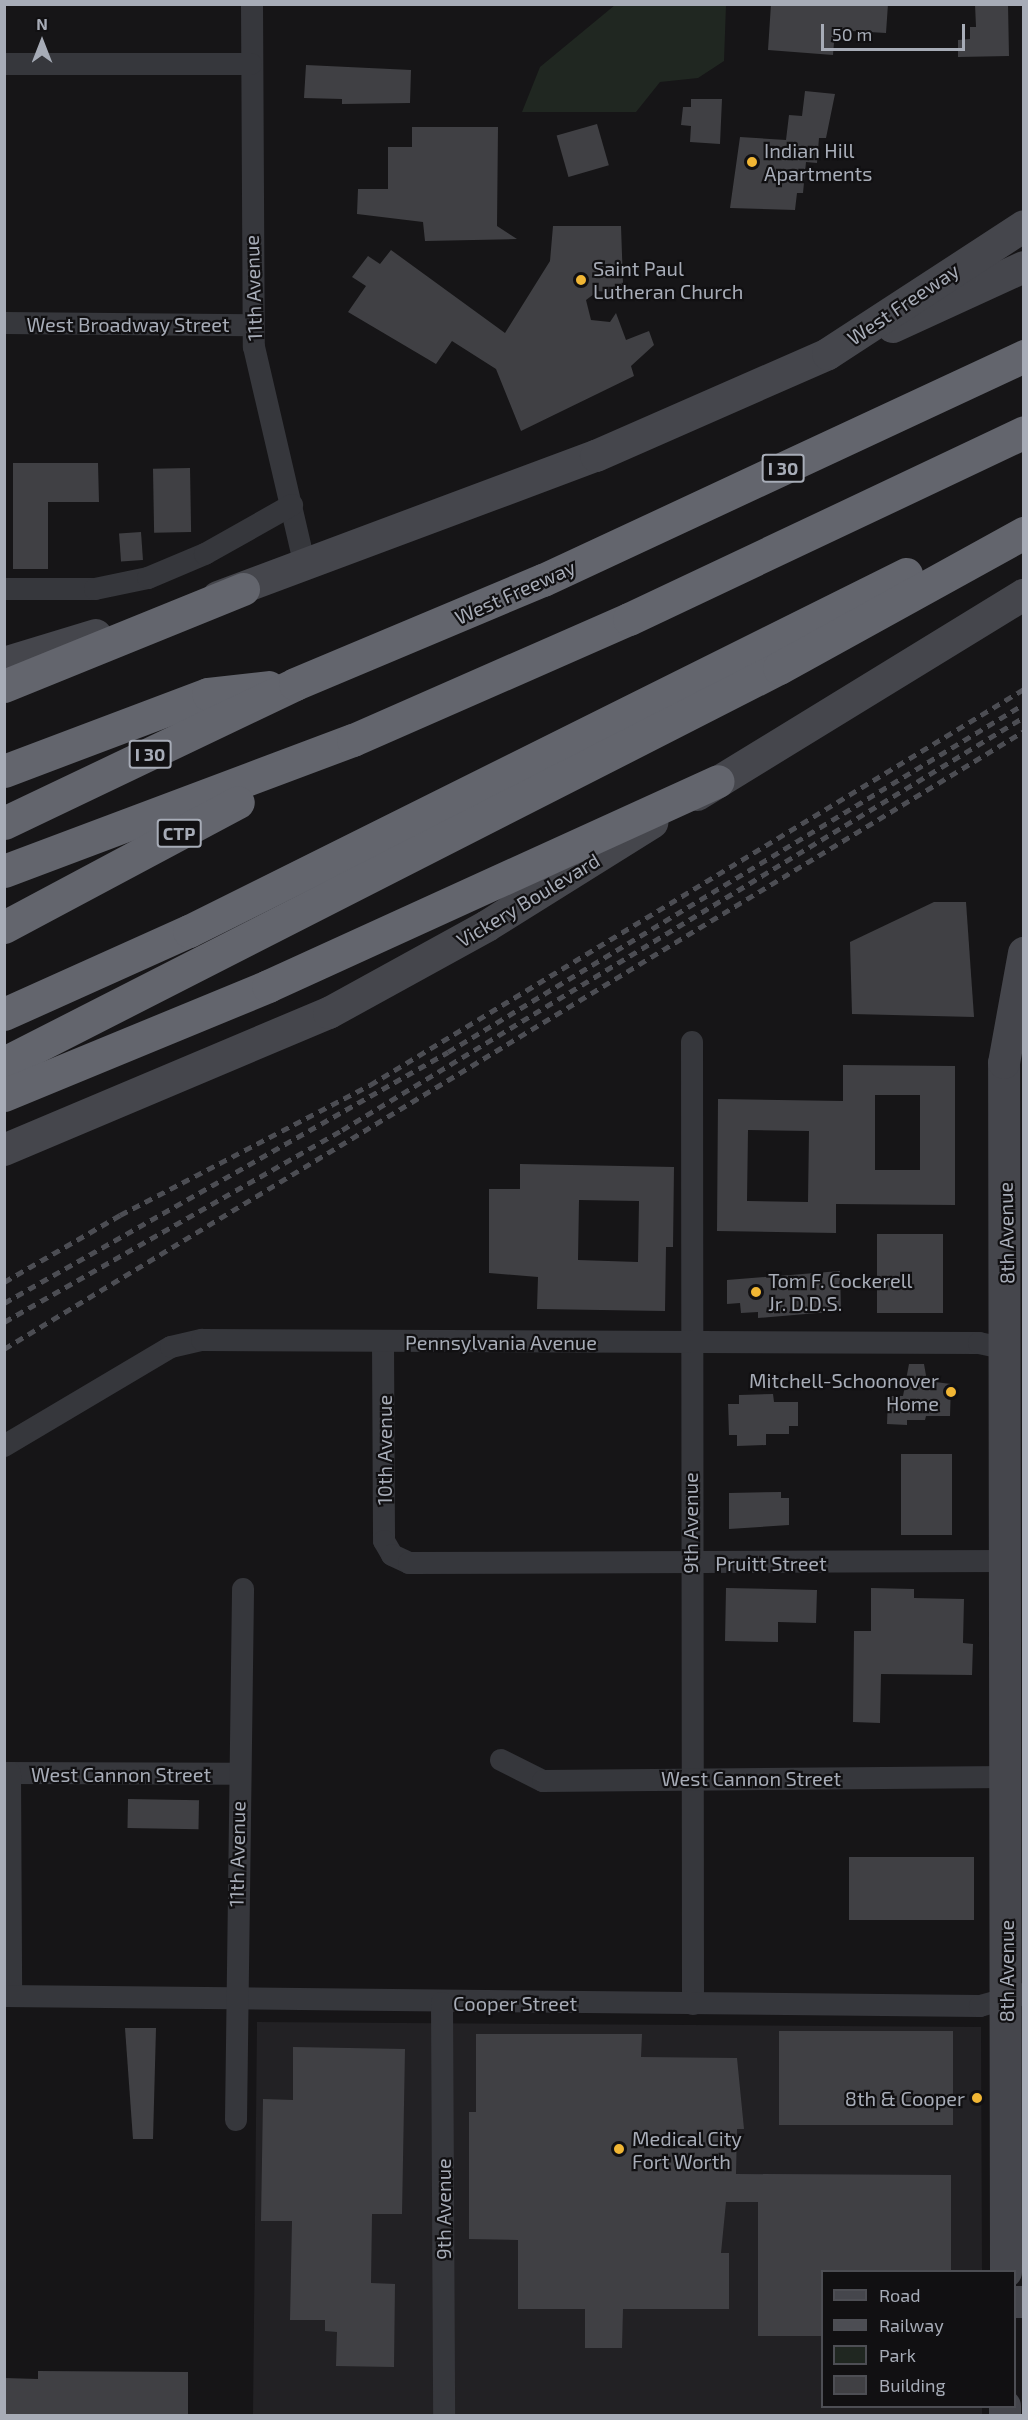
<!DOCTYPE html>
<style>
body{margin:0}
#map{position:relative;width:1028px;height:2420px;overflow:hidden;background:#161517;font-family:"Exo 2",sans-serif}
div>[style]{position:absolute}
.built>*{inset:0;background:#222124}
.green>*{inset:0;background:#202721}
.building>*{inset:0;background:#404044;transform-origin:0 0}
.street>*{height:22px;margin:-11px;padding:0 11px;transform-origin:11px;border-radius:11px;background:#36373c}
.secondary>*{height:32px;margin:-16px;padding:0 16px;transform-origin:16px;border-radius:16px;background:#45464c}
.highway>*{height:33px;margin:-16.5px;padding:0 16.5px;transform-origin:16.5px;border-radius:16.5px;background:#63656d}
.rail>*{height:4.5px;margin-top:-2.25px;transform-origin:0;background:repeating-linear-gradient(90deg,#4c4d53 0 8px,transparent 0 14px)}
.dots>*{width:16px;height:16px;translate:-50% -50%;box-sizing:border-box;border:3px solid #111012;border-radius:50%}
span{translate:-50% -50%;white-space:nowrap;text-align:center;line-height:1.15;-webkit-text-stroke:4.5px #111012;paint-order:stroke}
.shield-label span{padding:2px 4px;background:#111012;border:2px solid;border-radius:4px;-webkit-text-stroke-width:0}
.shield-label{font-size:18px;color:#a7acb7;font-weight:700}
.poi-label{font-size:20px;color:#a7acb7}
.left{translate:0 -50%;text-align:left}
.right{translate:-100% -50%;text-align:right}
.street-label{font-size:20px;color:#a7acb7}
.frame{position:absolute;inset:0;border:6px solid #a7acb7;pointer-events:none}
.legend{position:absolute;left:821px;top:2270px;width:195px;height:138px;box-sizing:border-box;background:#111012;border:2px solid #4d4e54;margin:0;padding:8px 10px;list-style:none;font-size:18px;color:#a7acb7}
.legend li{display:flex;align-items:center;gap:12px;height:30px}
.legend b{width:30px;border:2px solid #4d4e54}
.north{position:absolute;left:12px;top:12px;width:60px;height:60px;-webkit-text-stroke:4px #111012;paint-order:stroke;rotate:0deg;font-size:16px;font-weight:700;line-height:24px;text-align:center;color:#a7acb7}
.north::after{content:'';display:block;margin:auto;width:21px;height:27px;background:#a7acb7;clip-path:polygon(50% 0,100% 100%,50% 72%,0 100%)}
.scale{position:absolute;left:821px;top:24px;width:144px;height:27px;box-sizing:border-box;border:3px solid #a7acb7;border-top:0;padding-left:8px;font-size:18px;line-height:21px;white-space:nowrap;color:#a7acb7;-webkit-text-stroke:4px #111012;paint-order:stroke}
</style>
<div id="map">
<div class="built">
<i style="clip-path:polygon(257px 2022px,981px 2027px,982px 2271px,822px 2272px,822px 2406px,982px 2407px,982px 2415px,253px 2416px)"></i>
</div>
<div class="green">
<i style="clip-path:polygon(615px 5px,726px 5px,724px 61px,698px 78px,660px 82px,636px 112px,522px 112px,540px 67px)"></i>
</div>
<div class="building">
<i style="clip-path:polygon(771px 4px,888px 4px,886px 33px,835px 30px,833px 55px,768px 50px)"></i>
<i style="clip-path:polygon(975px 4px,1008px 4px,1009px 56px,958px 57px,958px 40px,970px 39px,970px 27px,976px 27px)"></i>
<i style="clip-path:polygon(306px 65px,411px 70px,410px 103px,342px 104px,342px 99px,304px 98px)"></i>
<i style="clip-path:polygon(805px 91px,835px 94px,826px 138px,819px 138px,817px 163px,806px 162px,803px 193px,797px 193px,795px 210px,730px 208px,740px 137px,786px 140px,789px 115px,802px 116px)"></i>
<i style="clip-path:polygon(691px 99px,722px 99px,720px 144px,690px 142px,691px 126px,681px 125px,683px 107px,691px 107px)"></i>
<i style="left:597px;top:124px;width:43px;height:42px;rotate:74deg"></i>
<i style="clip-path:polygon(412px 127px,498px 127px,497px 226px,517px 239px,425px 241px,423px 222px,357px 214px,358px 189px,388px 189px,388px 147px,412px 147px)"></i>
<i style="clip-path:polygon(553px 226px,621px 226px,623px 283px,615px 293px,598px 291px,586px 300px,591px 320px,610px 322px,616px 313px,626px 340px,649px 331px,654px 345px,631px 366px,634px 376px,521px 431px,496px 369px,452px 341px,436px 364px,348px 312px,366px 286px,352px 277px,368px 256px,380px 264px,391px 250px,505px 333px,550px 261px)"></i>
<i style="clip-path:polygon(13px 463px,98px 463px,99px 502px,48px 502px,48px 569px,13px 569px)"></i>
<i style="left:190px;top:468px;width:64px;height:37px;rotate:89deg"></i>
<i style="left:141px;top:532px;width:28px;height:22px;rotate:86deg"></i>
<i style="clip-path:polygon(934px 902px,966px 902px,974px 1017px,852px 1014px,850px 942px)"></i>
<i style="clip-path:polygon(evenodd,843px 1065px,955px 1066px,955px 1205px,836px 1204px,836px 1233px,717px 1231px,718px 1099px,843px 1101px,843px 1065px,875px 1095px,920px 1095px,920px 1170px,875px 1170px,875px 1095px,843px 1065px,748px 1130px,809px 1131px,808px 1202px,747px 1201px,748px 1130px)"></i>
<i style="clip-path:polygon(evenodd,520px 1164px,674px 1167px,673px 1247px,666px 1247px,665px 1311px,537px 1309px,538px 1277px,489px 1273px,489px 1189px,520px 1189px,520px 1164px,579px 1200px,639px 1201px,638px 1262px,578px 1260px,579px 1200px)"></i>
<i style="left:877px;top:1234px;width:66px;height:79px"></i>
<i style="clip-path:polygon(840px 1271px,841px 1311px,758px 1318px,758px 1312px,741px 1313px,740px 1303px,727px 1304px,727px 1280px)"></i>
<i style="clip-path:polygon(909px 1364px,924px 1364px,927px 1381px,951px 1384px,950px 1416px,926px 1416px,925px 1420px,907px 1420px,907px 1425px,887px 1424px,888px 1396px,903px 1396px)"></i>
<i style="clip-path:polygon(773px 1394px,774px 1402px,798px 1402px,798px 1426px,789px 1426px,789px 1434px,766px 1434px,766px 1445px,737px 1446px,737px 1435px,729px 1435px,728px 1404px,739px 1404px,739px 1395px)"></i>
<i style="left:901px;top:1454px;width:51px;height:81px"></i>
<i style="clip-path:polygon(781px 1492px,781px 1498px,789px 1498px,789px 1525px,729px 1529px,729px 1493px)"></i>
<i style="clip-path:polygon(726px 1588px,817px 1590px,816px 1623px,778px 1622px,778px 1642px,725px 1641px)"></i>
<i style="clip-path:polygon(871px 1588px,914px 1589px,914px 1598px,964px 1599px,963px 1643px,973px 1644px,972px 1675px,881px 1674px,880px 1723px,853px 1722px,854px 1631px,871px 1631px)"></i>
<i style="left:128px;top:1799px;width:71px;height:29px;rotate:1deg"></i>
<i style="left:849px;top:1857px;width:125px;height:63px"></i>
<i style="clip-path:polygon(125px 2028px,156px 2028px,153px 2139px,133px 2139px)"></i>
<i style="left:779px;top:2031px;width:174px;height:94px"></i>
<i style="clip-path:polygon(476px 2034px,642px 2034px,641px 2057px,737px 2058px,744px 2129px,737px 2129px,736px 2174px,951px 2175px,951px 2271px,822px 2271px,822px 2336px,758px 2336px,758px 2202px,726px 2202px,721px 2253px,729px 2253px,729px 2309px,623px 2309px,622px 2348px,585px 2348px,585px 2309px,518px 2309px,518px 2240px,469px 2239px,469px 2112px,476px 2112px)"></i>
<i style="clip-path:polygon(293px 2047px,405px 2049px,402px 2214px,372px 2214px,371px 2283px,395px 2284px,394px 2367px,336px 2366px,337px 2332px,325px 2331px,325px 2320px,290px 2320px,292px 2221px,261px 2221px,263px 2099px,293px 2100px)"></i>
<i style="clip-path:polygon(38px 2371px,188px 2372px,188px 2415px,4px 2415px,4px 2378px,38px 2379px)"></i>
</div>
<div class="street">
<i style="left:252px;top:4px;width:343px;rotate:89.7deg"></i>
<i style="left:254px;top:347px;width:225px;rotate:76.9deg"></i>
<i style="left:4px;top:64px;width:247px"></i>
<i style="left:4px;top:323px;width:248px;rotate:0.5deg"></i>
<i style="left:4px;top:589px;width:91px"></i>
<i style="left:95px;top:589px;width:54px;rotate:-11.7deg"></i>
<i style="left:148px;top:578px;width:62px;rotate:-22.8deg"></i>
<i style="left:205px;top:554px;width:100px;rotate:-29.4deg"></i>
<i style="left:692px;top:1042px;width:962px;rotate:89.94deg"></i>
<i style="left:383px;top:1342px;width:199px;rotate:89.7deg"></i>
<i style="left:384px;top:1541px;width:16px;rotate:60deg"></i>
<i style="left:392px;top:1555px;width:19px;rotate:25deg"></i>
<i style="left:409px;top:1563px;width:598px;rotate:-0.19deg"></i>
<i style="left:4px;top:1446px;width:194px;rotate:-30.7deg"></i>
<i style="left:171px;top:1347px;width:32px;rotate:-13deg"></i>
<i style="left:202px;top:1340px;width:777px;rotate:0.22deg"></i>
<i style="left:979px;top:1343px;width:29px;rotate:12deg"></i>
<i style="left:501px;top:1760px;width:47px;rotate:26.6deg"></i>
<i style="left:543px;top:1781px;width:464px;rotate:-0.5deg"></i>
<i style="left:4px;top:1773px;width:234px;rotate:0.2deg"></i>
<i style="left:10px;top:1773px;width:223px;rotate:89.7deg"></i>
<i style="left:4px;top:1996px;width:976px;rotate:0.59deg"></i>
<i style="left:980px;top:2006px;width:46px;rotate:-15.3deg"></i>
<i style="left:442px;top:2003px;width:413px;rotate:89.7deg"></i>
<i style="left:236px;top:2120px;width:531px;rotate:-89.24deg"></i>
</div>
<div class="secondary">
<i style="left:893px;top:327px;width:144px;rotate:-24.6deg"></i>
<i style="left:218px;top:597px;width:403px;rotate:-20.5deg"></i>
<i style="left:596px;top:456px;width:253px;rotate:-23.7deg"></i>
<i style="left:828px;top:354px;width:234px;rotate:-33.1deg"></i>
<i style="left:4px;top:663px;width:96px;rotate:-16.9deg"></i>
<i style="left:697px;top:795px;width:383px;rotate:-31.5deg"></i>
<i style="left:4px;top:1150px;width:353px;rotate:-22.9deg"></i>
<i style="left:329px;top:1013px;width:180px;rotate:-28.8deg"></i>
<i style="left:487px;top:926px;width:195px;rotate:-32deg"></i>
<i style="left:1006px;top:2272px;width:1209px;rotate:-90.09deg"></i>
<i style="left:1004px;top:1063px;width:112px;rotate:-79.7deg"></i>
<i style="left:1014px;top:2302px;width:10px"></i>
<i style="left:1005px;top:2416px;width:10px;rotate:-90deg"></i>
</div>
<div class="highway">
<i style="left:4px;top:686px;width:258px;rotate:-22.1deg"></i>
<i style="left:4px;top:771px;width:218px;rotate:-20.7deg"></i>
<i style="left:208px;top:694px;width:61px;rotate:-6.5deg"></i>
<i style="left:4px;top:823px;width:322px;rotate:-25.5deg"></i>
<i style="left:295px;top:684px;width:269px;rotate:-22.8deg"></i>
<i style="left:543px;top:580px;width:531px;rotate:-24.97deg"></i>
<i style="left:4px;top:871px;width:373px;rotate:-20.6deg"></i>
<i style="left:353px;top:740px;width:301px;rotate:-23.7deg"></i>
<i style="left:629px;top:619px;width:437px;rotate:-25.3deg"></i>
<i style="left:4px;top:927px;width:265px;rotate:-28.1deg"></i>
<i style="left:4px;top:1014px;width:203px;rotate:-24.2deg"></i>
<i style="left:189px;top:931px;width:801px;rotate:-26.47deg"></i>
<i style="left:4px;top:1063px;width:870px;rotate:-27.01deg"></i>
<i style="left:779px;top:668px;width:280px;rotate:-28.9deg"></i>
<i style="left:4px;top:1095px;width:286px;rotate:-22.4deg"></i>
<i style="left:268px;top:986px;width:494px;rotate:-24.5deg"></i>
</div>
<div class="rail">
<i style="left:4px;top:1282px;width:134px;rotate:-30deg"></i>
<i style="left:120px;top:1215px;width:282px;rotate:-27.5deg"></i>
<i style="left:370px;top:1085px;width:765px;rotate:-31.2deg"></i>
<i style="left:4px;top:1303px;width:510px;rotate:-29.48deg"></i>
<i style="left:448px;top:1052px;width:673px;rotate:-31.14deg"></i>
<i style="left:4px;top:1322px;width:389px;rotate:-29.6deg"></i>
<i style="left:342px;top:1130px;width:797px;rotate:-31.2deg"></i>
<i style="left:4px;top:1349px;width:1193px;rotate:-31.21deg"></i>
</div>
<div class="dots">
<i style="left:752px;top:162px;background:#f1b634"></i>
<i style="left:581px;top:280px;background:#f1b634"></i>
<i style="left:756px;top:1292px;background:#f1b634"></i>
<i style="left:951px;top:1392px;background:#f1b634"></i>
<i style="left:977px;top:2098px;background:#f1b634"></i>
<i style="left:619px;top:2149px;background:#f1b634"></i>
</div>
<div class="shield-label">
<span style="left:783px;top:468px">I 30</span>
<span style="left:150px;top:754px">I 30</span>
<span style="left:179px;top:833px">CTP</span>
</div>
<div class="poi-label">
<span class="left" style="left:764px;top:162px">Indian Hill<br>Apartments</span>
<span class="left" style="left:593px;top:280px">Saint Paul<br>Lutheran Church</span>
<span class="left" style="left:768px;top:1292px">Tom F. Cockerell<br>Jr. D.D.S.</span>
<span class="right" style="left:939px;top:1392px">Mitchell-Schoonover<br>Home</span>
<span class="right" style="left:965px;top:2098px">8th &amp; Cooper</span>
<span class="left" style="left:632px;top:2150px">Medical City<br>Fort Worth</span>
</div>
<div class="street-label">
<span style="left:253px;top:288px;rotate:-92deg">11th Avenue</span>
<span style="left:903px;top:304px;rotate:-34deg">West Freeway</span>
<span style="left:128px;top:324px">West Broadway Street</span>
<span style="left:515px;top:592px;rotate:-24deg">West Freeway</span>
<span style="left:528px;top:900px;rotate:-31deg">Vickery Boulevard</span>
<span style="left:1006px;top:1233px;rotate:-91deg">8th Avenue</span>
<span style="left:501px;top:1342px">Pennsylvania Avenue</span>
<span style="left:384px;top:1450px;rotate:-90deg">10th Avenue</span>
<span style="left:690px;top:1523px;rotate:-90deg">9th Avenue</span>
<span style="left:771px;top:1563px">Pruitt Street</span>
<span style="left:121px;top:1774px">West Cannon Street</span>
<span style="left:751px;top:1778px">West Cannon Street</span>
<span style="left:237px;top:1854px;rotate:-89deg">11th Avenue</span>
<span style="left:1006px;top:1971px;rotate:-90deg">8th Avenue</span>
<span style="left:515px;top:2003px">Cooper Street</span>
<span style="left:443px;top:2209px;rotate:-90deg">9th Avenue</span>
</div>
<div class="frame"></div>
<ul class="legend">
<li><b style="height:8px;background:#45464c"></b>Road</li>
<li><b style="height:8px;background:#4c4d53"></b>Railway</li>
<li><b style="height:16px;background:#202721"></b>Park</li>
<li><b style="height:16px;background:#404044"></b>Building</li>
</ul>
<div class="north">N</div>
<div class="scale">50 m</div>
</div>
